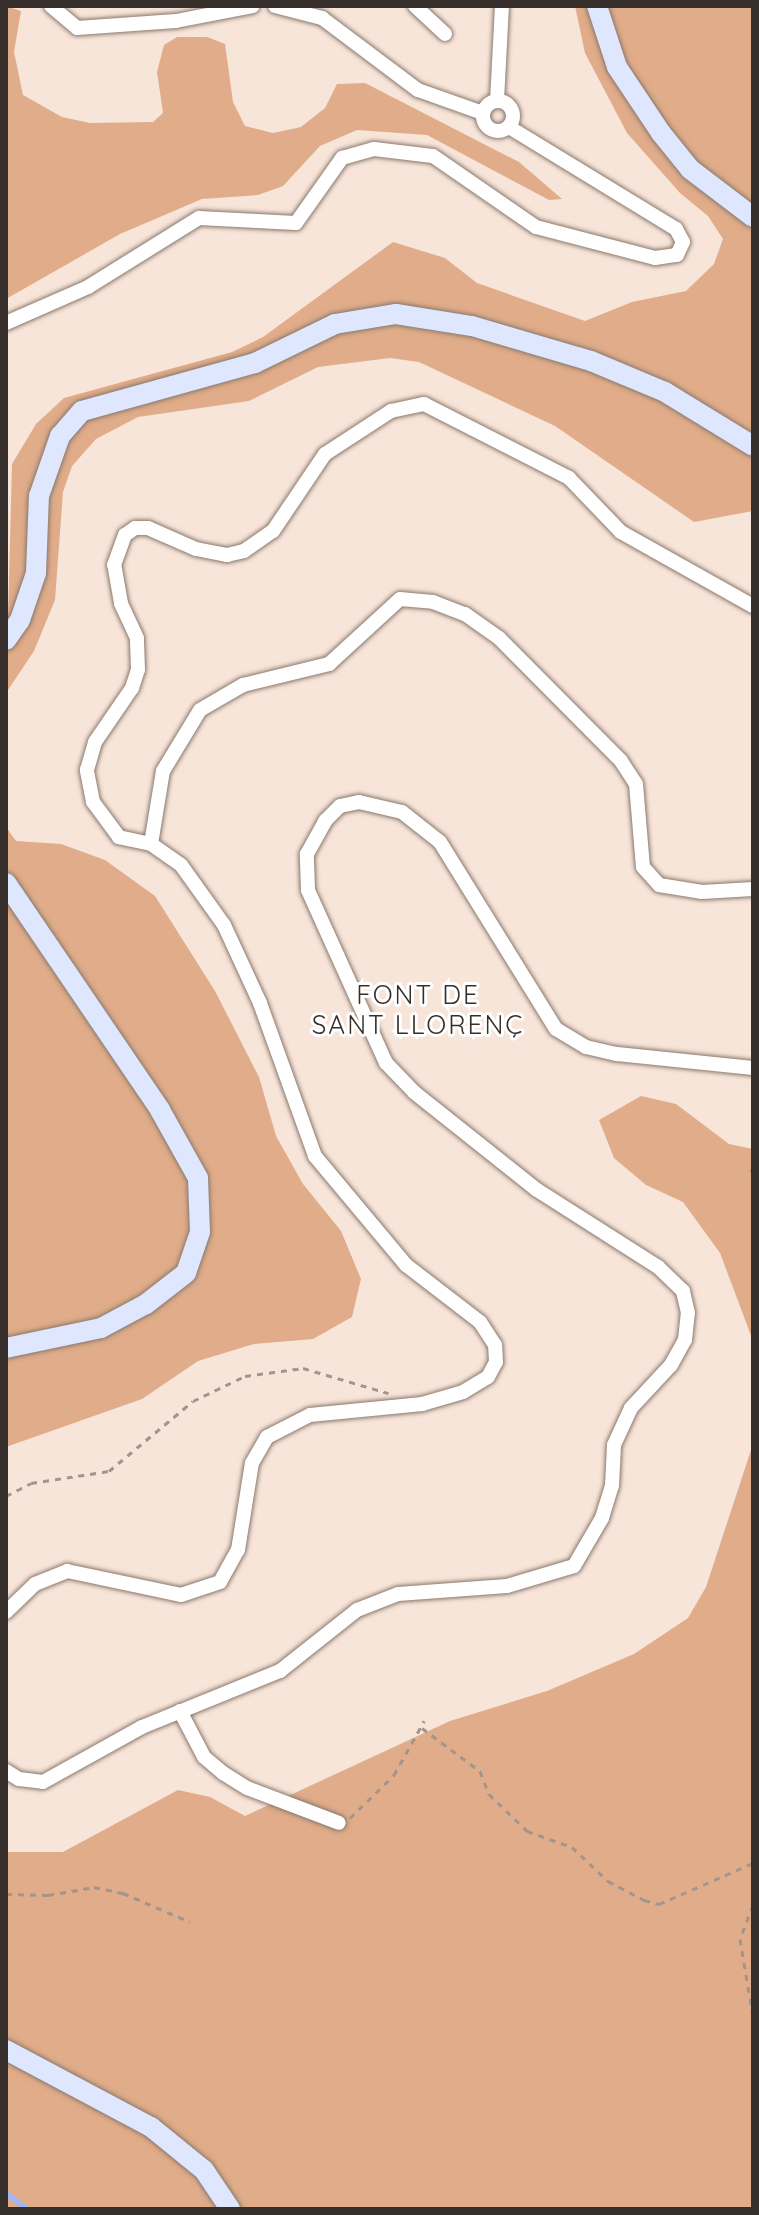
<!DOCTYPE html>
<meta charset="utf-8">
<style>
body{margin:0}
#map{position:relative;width:759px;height:2215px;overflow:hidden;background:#f8e5d9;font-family:Quicksand,sans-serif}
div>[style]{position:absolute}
.green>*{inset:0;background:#e0ac89}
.stream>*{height:5px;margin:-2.5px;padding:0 2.5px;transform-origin:2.5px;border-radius:2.5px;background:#9cb8fa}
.path>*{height:3px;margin-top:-1.5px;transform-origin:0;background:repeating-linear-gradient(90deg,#a2958c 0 6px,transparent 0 12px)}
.roads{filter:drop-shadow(0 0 2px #89796e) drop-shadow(0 0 2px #89796e)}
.minor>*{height:14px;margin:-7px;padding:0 7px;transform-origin:7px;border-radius:7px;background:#fff}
.minor>.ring{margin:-7px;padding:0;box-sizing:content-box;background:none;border:14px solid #fff;border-radius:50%}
.secondary>*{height:20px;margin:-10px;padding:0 10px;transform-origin:10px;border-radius:10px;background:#dee7fe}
span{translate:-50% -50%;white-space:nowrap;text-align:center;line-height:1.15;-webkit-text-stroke:6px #fff;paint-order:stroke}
.neighbourhood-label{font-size:26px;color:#352e2a;letter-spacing:2px}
.frame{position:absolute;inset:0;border:8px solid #352e2a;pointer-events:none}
</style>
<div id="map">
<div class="green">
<i style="clip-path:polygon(6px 6px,21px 11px,14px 52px,23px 95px,62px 117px,90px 123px,153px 122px,163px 113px,157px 72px,164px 45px,177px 37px,207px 37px,225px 44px,233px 102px,245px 126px,273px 133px,301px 127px,325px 108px,337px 84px,365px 83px,519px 162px,562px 199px,549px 200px,427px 135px,357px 130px,320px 146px,283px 186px,258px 195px,202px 199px,120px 234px,6px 299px)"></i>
<i style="clip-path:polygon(575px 6px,753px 6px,753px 511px,694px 522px,555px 426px,419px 362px,390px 358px,318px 367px,249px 401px,138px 417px,96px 439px,72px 466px,63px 492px,55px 600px,34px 651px,6px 693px,12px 464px,36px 424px,64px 398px,232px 352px,263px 337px,393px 242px,445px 258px,477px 283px,585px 321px,632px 302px,686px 291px,714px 264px,723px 239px,708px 216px,680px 193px,627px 133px,585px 53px)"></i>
<i style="clip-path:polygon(6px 827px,16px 841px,61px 844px,105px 860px,155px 896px,215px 991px,259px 1077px,276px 1136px,303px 1184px,341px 1231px,361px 1279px,352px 1317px,313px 1339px,254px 1344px,198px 1361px,142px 1399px,6px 1447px)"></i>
<i style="clip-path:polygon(641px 1096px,676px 1104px,729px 1144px,753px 1149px,753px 1341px,720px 1253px,683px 1202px,646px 1185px,614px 1158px,599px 1120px)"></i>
<i style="clip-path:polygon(753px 1444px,753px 2209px,6px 2209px,6px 1852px,63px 1852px,178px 1790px,210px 1797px,245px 1816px,450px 1721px,547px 1691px,634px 1654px,688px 1618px,706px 1587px)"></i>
</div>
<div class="stream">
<i style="left:6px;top:2193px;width:26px;rotate:37deg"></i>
</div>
<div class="path">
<i style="left:750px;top:1171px;width:3px;rotate:-18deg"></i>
<i style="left:6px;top:1496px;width:28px;rotate:-27deg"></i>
<i style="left:31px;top:1483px;width:79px;rotate:-8.7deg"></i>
<i style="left:109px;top:1471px;width:109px;rotate:-39.8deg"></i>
<i style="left:193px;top:1401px;width:58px;rotate:-25.7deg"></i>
<i style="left:245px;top:1376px;width:59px;rotate:-7.9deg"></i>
<i style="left:303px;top:1368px;width:89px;rotate:16.4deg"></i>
<i style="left:422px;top:1728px;width:72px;rotate:36.6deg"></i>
<i style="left:480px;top:1771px;width:25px;rotate:69deg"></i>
<i style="left:489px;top:1794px;width:53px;rotate:44.2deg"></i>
<i style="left:527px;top:1831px;width:48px;rotate:19.6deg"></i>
<i style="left:572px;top:1847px;width:50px;rotate:43.4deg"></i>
<i style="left:608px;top:1881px;width:41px;rotate:27.8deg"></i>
<i style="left:644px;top:1900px;width:16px;rotate:15deg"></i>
<i style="left:659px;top:1904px;width:103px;rotate:-23.6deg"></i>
<i style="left:350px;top:1818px;width:62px;rotate:-44.3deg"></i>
<i style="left:394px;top:1775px;width:62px;rotate:-60.9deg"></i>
<i style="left:6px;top:1894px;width:42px;rotate:1.4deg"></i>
<i style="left:48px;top:1895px;width:47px;rotate:-9.9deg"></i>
<i style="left:94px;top:1887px;width:30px;rotate:12deg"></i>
<i style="left:123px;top:1893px;width:73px;rotate:23.4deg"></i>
<i style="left:753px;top:1905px;width:36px;rotate:111deg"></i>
<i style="left:740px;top:1939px;width:79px;rotate:80.5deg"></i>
</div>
<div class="roads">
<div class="minor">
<i style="left:51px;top:6px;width:34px;rotate:40deg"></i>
<i style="left:77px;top:28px;width:99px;rotate:-4deg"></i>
<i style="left:176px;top:21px;width:78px;rotate:-11deg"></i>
<i style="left:275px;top:6px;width:49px;rotate:14.3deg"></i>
<i style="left:322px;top:18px;width:120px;rotate:36.9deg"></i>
<i style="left:418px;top:90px;width:69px;rotate:19.5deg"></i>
<i style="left:415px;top:6px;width:41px;rotate:43deg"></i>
<i class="ring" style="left:483px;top:101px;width:16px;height:16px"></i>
<i style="left:497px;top:101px;width:95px;rotate:-87deg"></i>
<i style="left:6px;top:323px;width:90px;rotate:-23.7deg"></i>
<i style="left:88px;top:287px;width:131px;rotate:-31.9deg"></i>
<i style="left:199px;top:218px;width:97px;rotate:3deg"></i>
<i style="left:296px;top:223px;width:80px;rotate:-54.7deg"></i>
<i style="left:342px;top:158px;width:33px;rotate:-16deg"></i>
<i style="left:374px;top:149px;width:59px;rotate:6.8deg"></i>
<i style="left:433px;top:156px;width:125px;rotate:34.6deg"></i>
<i style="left:536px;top:227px;width:123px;rotate:14.6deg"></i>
<i style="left:655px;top:258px;width:22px;rotate:-8deg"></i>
<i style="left:677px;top:255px;width:14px;rotate:-65deg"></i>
<i style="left:683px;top:242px;width:15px;rotate:-118deg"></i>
<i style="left:676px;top:229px;width:196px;rotate:-148.6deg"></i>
<i style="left:151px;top:844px;width:74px;rotate:-80.7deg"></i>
<i style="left:163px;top:771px;width:71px;rotate:-58.8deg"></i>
<i style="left:200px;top:710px;width:50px;rotate:-30.2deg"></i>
<i style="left:243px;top:685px;width:89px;rotate:-13.7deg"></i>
<i style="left:329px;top:664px;width:96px;rotate:-42.5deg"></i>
<i style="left:400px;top:599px;width:33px;rotate:5deg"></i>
<i style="left:433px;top:602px;width:34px;rotate:21deg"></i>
<i style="left:465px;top:614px;width:42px;rotate:35.2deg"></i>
<i style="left:499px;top:638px;width:173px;rotate:45.2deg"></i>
<i style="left:621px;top:761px;width:27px;rotate:57deg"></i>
<i style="left:636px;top:784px;width:83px;rotate:85.2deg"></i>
<i style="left:643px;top:867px;width:24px;rotate:48deg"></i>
<i style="left:659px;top:885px;width:44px;rotate:9.2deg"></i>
<i style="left:702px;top:892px;width:51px;rotate:-3.4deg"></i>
<i style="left:6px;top:1612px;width:40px;rotate:-44deg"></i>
<i style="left:35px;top:1584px;width:35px;rotate:-22deg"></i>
<i style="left:67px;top:1571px;width:116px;rotate:11.9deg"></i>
<i style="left:181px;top:1595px;width:41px;rotate:-18.4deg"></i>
<i style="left:220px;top:1582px;width:37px;rotate:-61deg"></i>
<i style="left:238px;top:1550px;width:88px;rotate:-80.9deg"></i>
<i style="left:252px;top:1463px;width:30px;rotate:-60deg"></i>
<i style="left:267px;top:1437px;width:48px;rotate:-27.1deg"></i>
<i style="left:310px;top:1415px;width:113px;rotate:-5.6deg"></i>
<i style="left:422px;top:1404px;width:43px;rotate:-16.3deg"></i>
<i style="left:463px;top:1392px;width:29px;rotate:-31deg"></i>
<i style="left:488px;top:1377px;width:17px;rotate:-62deg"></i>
<i style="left:496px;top:1362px;width:17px;rotate:-93deg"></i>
<i style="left:495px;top:1345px;width:27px;rotate:-123deg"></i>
<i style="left:480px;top:1322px;width:93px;rotate:-142.4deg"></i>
<i style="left:406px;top:1265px;width:142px;rotate:-129.9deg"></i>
<i style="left:315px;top:1156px;width:163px;rotate:-109.8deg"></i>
<i style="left:260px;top:1003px;width:86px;rotate:-114.8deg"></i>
<i style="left:224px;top:925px;width:74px;rotate:-125.6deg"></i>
<i style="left:181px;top:865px;width:37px;rotate:-145deg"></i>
<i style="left:151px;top:844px;width:33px;rotate:-168deg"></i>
<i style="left:119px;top:837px;width:44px;rotate:-126.6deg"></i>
<i style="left:93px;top:802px;width:33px;rotate:-101deg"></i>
<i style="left:87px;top:770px;width:29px;rotate:-74deg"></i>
<i style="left:95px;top:742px;width:65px;rotate:-55.6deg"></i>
<i style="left:132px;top:688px;width:19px;rotate:-72deg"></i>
<i style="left:138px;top:670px;width:32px;rotate:-92deg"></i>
<i style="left:137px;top:638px;width:38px;rotate:-115deg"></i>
<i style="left:121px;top:603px;width:39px;rotate:-100deg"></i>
<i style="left:114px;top:565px;width:32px;rotate:-70deg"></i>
<i style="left:125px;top:535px;width:12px;rotate:-35deg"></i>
<i style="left:135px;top:528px;width:13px"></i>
<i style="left:148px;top:528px;width:52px;rotate:23.6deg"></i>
<i style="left:196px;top:549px;width:32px;rotate:11deg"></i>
<i style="left:227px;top:555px;width:17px;rotate:-13deg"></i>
<i style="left:244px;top:551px;width:35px;rotate:-35deg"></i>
<i style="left:273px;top:531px;width:93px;rotate:-56deg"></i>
<i style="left:325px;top:454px;width:79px;rotate:-33.1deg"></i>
<i style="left:391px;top:411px;width:34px;rotate:-12deg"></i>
<i style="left:424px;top:404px;width:163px;rotate:27deg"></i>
<i style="left:569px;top:478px;width:75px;rotate:46.1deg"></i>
<i style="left:621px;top:532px;width:151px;rotate:29.3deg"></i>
<i style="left:180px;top:1711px;width:52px;rotate:62.4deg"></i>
<i style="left:204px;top:1757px;width:25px;rotate:40deg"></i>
<i style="left:223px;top:1773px;width:28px;rotate:32deg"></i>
<i style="left:247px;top:1788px;width:98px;rotate:20.8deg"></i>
<i style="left:6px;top:1771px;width:15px;rotate:32deg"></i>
<i style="left:19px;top:1779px;width:24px;rotate:7deg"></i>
<i style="left:43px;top:1782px;width:113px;rotate:-29.1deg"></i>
<i style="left:142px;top:1727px;width:149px;rotate:-22.1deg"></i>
<i style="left:280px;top:1671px;width:98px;rotate:-38.4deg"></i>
<i style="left:357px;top:1610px;width:44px;rotate:-21.3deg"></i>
<i style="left:398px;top:1594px;width:109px;rotate:-4.2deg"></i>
<i style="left:507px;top:1586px;width:70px;rotate:-16.6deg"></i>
<i style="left:574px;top:1566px;width:56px;rotate:-59.7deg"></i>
<i style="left:602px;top:1518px;width:34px;rotate:-73deg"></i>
<i style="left:612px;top:1486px;width:41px;rotate:-87.2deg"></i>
<i style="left:614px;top:1445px;width:41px;rotate:-65.3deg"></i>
<i style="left:631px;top:1408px;width:59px;rotate:-47.1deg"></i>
<i style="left:671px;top:1365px;width:29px;rotate:-61deg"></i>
<i style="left:685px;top:1340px;width:27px;rotate:-84deg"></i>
<i style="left:688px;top:1313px;width:23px;rotate:-103deg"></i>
<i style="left:683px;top:1291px;width:35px;rotate:-136deg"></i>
<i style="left:658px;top:1267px;width:143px;rotate:-147.5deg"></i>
<i style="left:537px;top:1190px;width:157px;rotate:-141.5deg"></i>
<i style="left:414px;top:1092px;width:40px;rotate:-134deg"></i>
<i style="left:386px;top:1063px;width:190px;rotate:-114.3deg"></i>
<i style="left:308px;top:890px;width:36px;rotate:-92deg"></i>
<i style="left:307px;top:854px;width:38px;rotate:-61deg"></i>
<i style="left:325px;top:821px;width:21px;rotate:-45deg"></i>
<i style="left:340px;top:806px;width:19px;rotate:-12deg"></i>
<i style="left:359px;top:802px;width:44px;rotate:13.1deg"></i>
<i style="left:402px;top:812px;width:48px;rotate:38.3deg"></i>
<i style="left:440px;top:842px;width:220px;rotate:58.2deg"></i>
<i style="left:556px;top:1029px;width:35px;rotate:31deg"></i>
<i style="left:586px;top:1047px;width:32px;rotate:13deg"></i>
<i style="left:617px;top:1054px;width:137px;rotate:5.9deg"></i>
</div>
<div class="secondary">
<i style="left:597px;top:6px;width:64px;rotate:71.8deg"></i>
<i style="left:617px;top:67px;width:79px;rotate:56.3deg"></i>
<i style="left:661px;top:133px;width:46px;rotate:51.1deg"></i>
<i style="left:690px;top:169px;width:79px;rotate:37.3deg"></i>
<i style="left:6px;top:640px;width:24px;rotate:-55deg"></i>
<i style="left:20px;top:620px;width:50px;rotate:-71.2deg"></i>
<i style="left:36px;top:573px;width:77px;rotate:-87.8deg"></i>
<i style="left:39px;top:496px;width:64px;rotate:-70.7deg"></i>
<i style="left:60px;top:436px;width:33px;rotate:-49deg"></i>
<i style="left:82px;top:411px;width:180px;rotate:-15.5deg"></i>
<i style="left:255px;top:363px;width:89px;rotate:-26deg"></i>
<i style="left:335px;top:324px;width:62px;rotate:-9.3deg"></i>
<i style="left:396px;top:314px;width:77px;rotate:9deg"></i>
<i style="left:472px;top:326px;width:124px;rotate:16.4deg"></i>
<i style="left:591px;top:361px;width:80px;rotate:22.7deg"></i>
<i style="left:665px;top:392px;width:103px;rotate:31.5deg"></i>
<i style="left:6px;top:883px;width:274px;rotate:55.8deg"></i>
<i style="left:160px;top:1110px;width:78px;rotate:60.8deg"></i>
<i style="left:198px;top:1178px;width:54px;rotate:87.9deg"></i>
<i style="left:200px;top:1232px;width:43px;rotate:108.9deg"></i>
<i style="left:186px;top:1273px;width:51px;rotate:142.2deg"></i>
<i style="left:146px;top:1304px;width:51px;rotate:151.9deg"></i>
<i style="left:101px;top:1328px;width:97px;rotate:168.1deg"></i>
<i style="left:6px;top:2050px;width:164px;rotate:28deg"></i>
<i style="left:151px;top:2127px;width:68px;rotate:39.1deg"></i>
<i style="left:204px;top:2170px;width:47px;rotate:56.3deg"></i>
</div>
</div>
<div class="neighbourhood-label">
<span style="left:418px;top:1010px">FONT DE<br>SANT LLORENÇ</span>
</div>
<div class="frame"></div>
</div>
